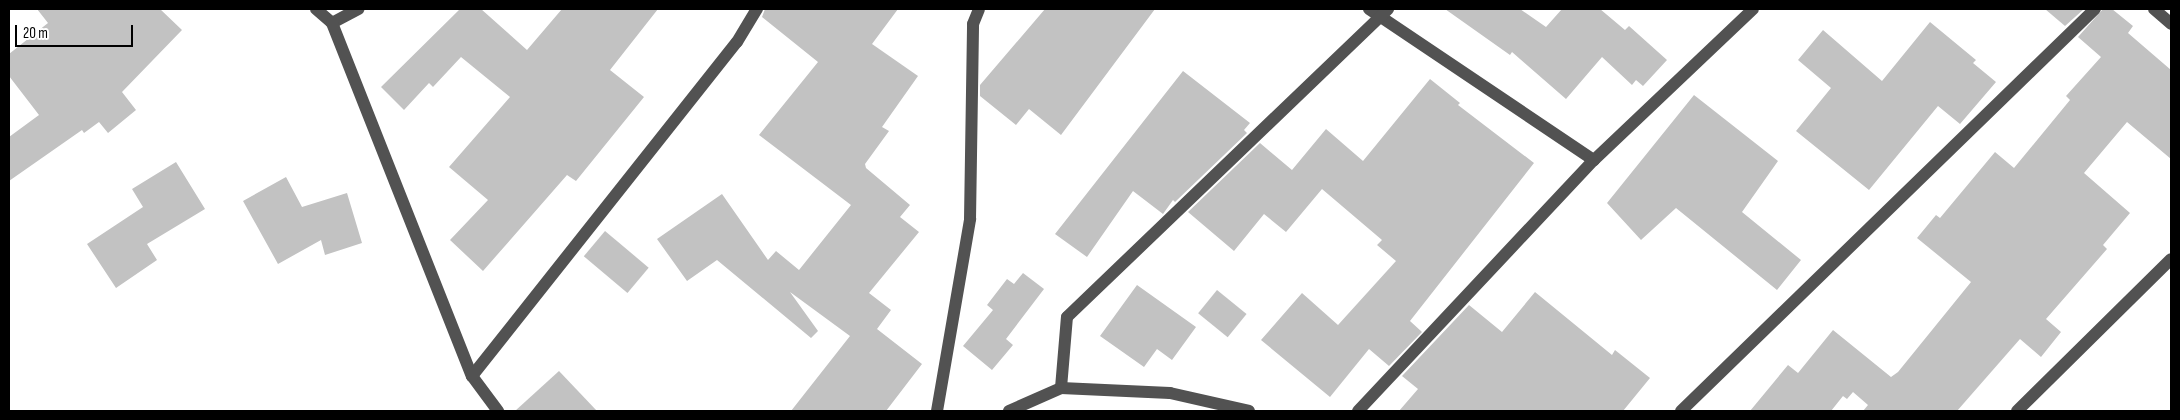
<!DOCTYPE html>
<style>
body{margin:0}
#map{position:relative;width:2180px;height:420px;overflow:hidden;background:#fff;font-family:"Sofia Sans Condensed",sans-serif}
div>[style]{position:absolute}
.building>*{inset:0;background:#c2c2c2;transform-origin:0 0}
.minor>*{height:12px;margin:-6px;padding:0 6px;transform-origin:6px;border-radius:6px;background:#525252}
span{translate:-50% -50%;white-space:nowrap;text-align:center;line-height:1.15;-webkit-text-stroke:5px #fff;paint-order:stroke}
.frame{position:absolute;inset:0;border:10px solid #000;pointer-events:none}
.scale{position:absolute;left:15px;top:25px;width:118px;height:22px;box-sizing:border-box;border:2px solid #000;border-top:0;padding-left:6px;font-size:15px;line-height:18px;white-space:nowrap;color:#000;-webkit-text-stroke:4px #fff;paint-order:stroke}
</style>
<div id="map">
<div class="building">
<i style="clip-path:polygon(37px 9px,160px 9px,182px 30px,122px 92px,136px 110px,108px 133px,99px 122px,84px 133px,82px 130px,9px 181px,9px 137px,39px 115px,9px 76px,9px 54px,48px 23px)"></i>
<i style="clip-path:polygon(460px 9px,481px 9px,527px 50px,562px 9px,658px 9px,610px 70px,644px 97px,576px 181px,567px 175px,483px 271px,450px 240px,488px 200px,449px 167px,510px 97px,461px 57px,433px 87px,429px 83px,404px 110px,381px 87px)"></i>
<i style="clip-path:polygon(765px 9px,898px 9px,872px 44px,918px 76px,882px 127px,889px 131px,865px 164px,866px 168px,910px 205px,900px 217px,919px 232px,869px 293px,891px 310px,877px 329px,922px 364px,886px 411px,791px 411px,850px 336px,790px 292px,818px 331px,811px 338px,717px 260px,687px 281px,657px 239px,722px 194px,768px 260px,776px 251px,799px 270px,851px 205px,759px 135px,818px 62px,762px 17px)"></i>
<i style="clip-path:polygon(1045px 9px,1155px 9px,1061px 135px,1029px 109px,1016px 125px,980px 96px,980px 85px)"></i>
<i style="clip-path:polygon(1445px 9px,1520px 9px,1546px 27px,1562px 9px,1600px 9px,1625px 30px,1629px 26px,1667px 60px,1643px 86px,1636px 80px,1632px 85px,1602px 57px,1566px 99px,1512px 52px,1510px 55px)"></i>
<i style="clip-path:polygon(2045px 9px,2084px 9px,2065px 26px)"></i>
<i style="clip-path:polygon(2103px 9px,2112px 9px,2133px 26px,2128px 33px,2171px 70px,2171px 159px,2127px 122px,2084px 173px,2130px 213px,2103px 245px,2107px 249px,2046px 319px,2061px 332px,2041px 357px,2020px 339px,1957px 411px,1863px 411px,1868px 405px,1853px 392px,1847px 399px,1843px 396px,1831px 411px,1750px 411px,1788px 365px,1798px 373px,1833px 330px,1891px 377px,1898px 372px,1971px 282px,1917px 238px,1936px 215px,1940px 218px,1995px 152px,2014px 168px,2070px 100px,2066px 96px,2101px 57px,2078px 37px)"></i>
<i style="clip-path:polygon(1930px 22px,1976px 60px,1973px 63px,1996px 82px,1960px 124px,1938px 106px,1869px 190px,1796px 131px,1831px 88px,1798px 60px,1823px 30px,1882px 81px)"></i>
<i style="clip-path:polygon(1183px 71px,1250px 123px,1244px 130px,1247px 133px,1175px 202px,1173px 200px,1163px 214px,1133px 191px,1087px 257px,1055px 234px)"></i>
<i style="clip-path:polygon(1430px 79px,1460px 103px,1458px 105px,1534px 163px,1410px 321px,1422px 332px,1389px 366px,1369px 349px,1330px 397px,1261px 340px,1302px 293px,1338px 325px,1396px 261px,1377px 245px,1382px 240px,1322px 189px,1286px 232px,1264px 214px,1234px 251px,1188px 212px,1260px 143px,1292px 170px,1326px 129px,1363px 161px)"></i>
<i style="clip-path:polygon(1694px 95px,1778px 161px,1742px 212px,1801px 260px,1777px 290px,1676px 208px,1641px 240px,1607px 203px)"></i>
<i style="clip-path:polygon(176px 162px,205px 209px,147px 244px,157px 260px,116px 288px,87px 244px,143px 207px,132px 189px)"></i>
<i style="clip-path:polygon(286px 177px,302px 207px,347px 193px,362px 243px,325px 255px,321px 240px,278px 264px,243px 201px)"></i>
<i style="left:605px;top:231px;width:57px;height:33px;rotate:40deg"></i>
<i style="clip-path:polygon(1023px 273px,1044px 289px,1006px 339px,1013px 345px,992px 370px,963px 346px,993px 310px,987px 305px,1007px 279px,1014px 284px)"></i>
<i style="clip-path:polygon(1137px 285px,1196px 327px,1172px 360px,1157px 349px,1144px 367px,1100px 336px)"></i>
<i style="left:1217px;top:290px;width:38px;height:30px;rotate:39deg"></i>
<i style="clip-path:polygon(1535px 292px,1612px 355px,1615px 350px,1650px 378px,1623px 411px,1399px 411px,1418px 389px,1402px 376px,1469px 305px,1502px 332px)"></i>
<i style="clip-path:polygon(559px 371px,597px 411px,515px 411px)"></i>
</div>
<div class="minor">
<i style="left:316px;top:9px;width:21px;rotate:41deg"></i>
<i style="left:332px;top:23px;width:30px;rotate:-28deg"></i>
<i style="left:1369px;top:9px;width:271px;rotate:33.9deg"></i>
<i style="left:2154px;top:9px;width:23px;rotate:41deg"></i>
<i style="left:332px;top:23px;width:380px;rotate:68.4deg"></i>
<i style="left:472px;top:376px;width:44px;rotate:53.4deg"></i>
<i style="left:472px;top:376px;width:426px;rotate:-51.6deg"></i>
<i style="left:737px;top:42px;width:39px;rotate:-59deg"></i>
<i style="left:1061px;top:388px;width:71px;rotate:-85.2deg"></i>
<i style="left:1067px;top:317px;width:445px;rotate:-43.8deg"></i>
<i style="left:937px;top:411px;width:195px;rotate:-80.2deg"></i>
<i style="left:970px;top:219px;width:195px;rotate:-89.1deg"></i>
<i style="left:973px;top:24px;width:16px;rotate:-68deg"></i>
<i style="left:1009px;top:411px;width:57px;rotate:-23.9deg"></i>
<i style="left:1061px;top:388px;width:109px;rotate:2.6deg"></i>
<i style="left:1170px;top:393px;width:81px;rotate:12.8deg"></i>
<i style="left:1358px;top:411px;width:345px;rotate:-46.8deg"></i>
<i style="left:1594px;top:160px;width:219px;rotate:-43.5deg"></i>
<i style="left:1681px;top:411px;width:577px;rotate:-44.16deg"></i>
<i style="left:2017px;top:411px;width:216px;rotate:-44.6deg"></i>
</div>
<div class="frame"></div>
<div class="scale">20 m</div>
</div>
